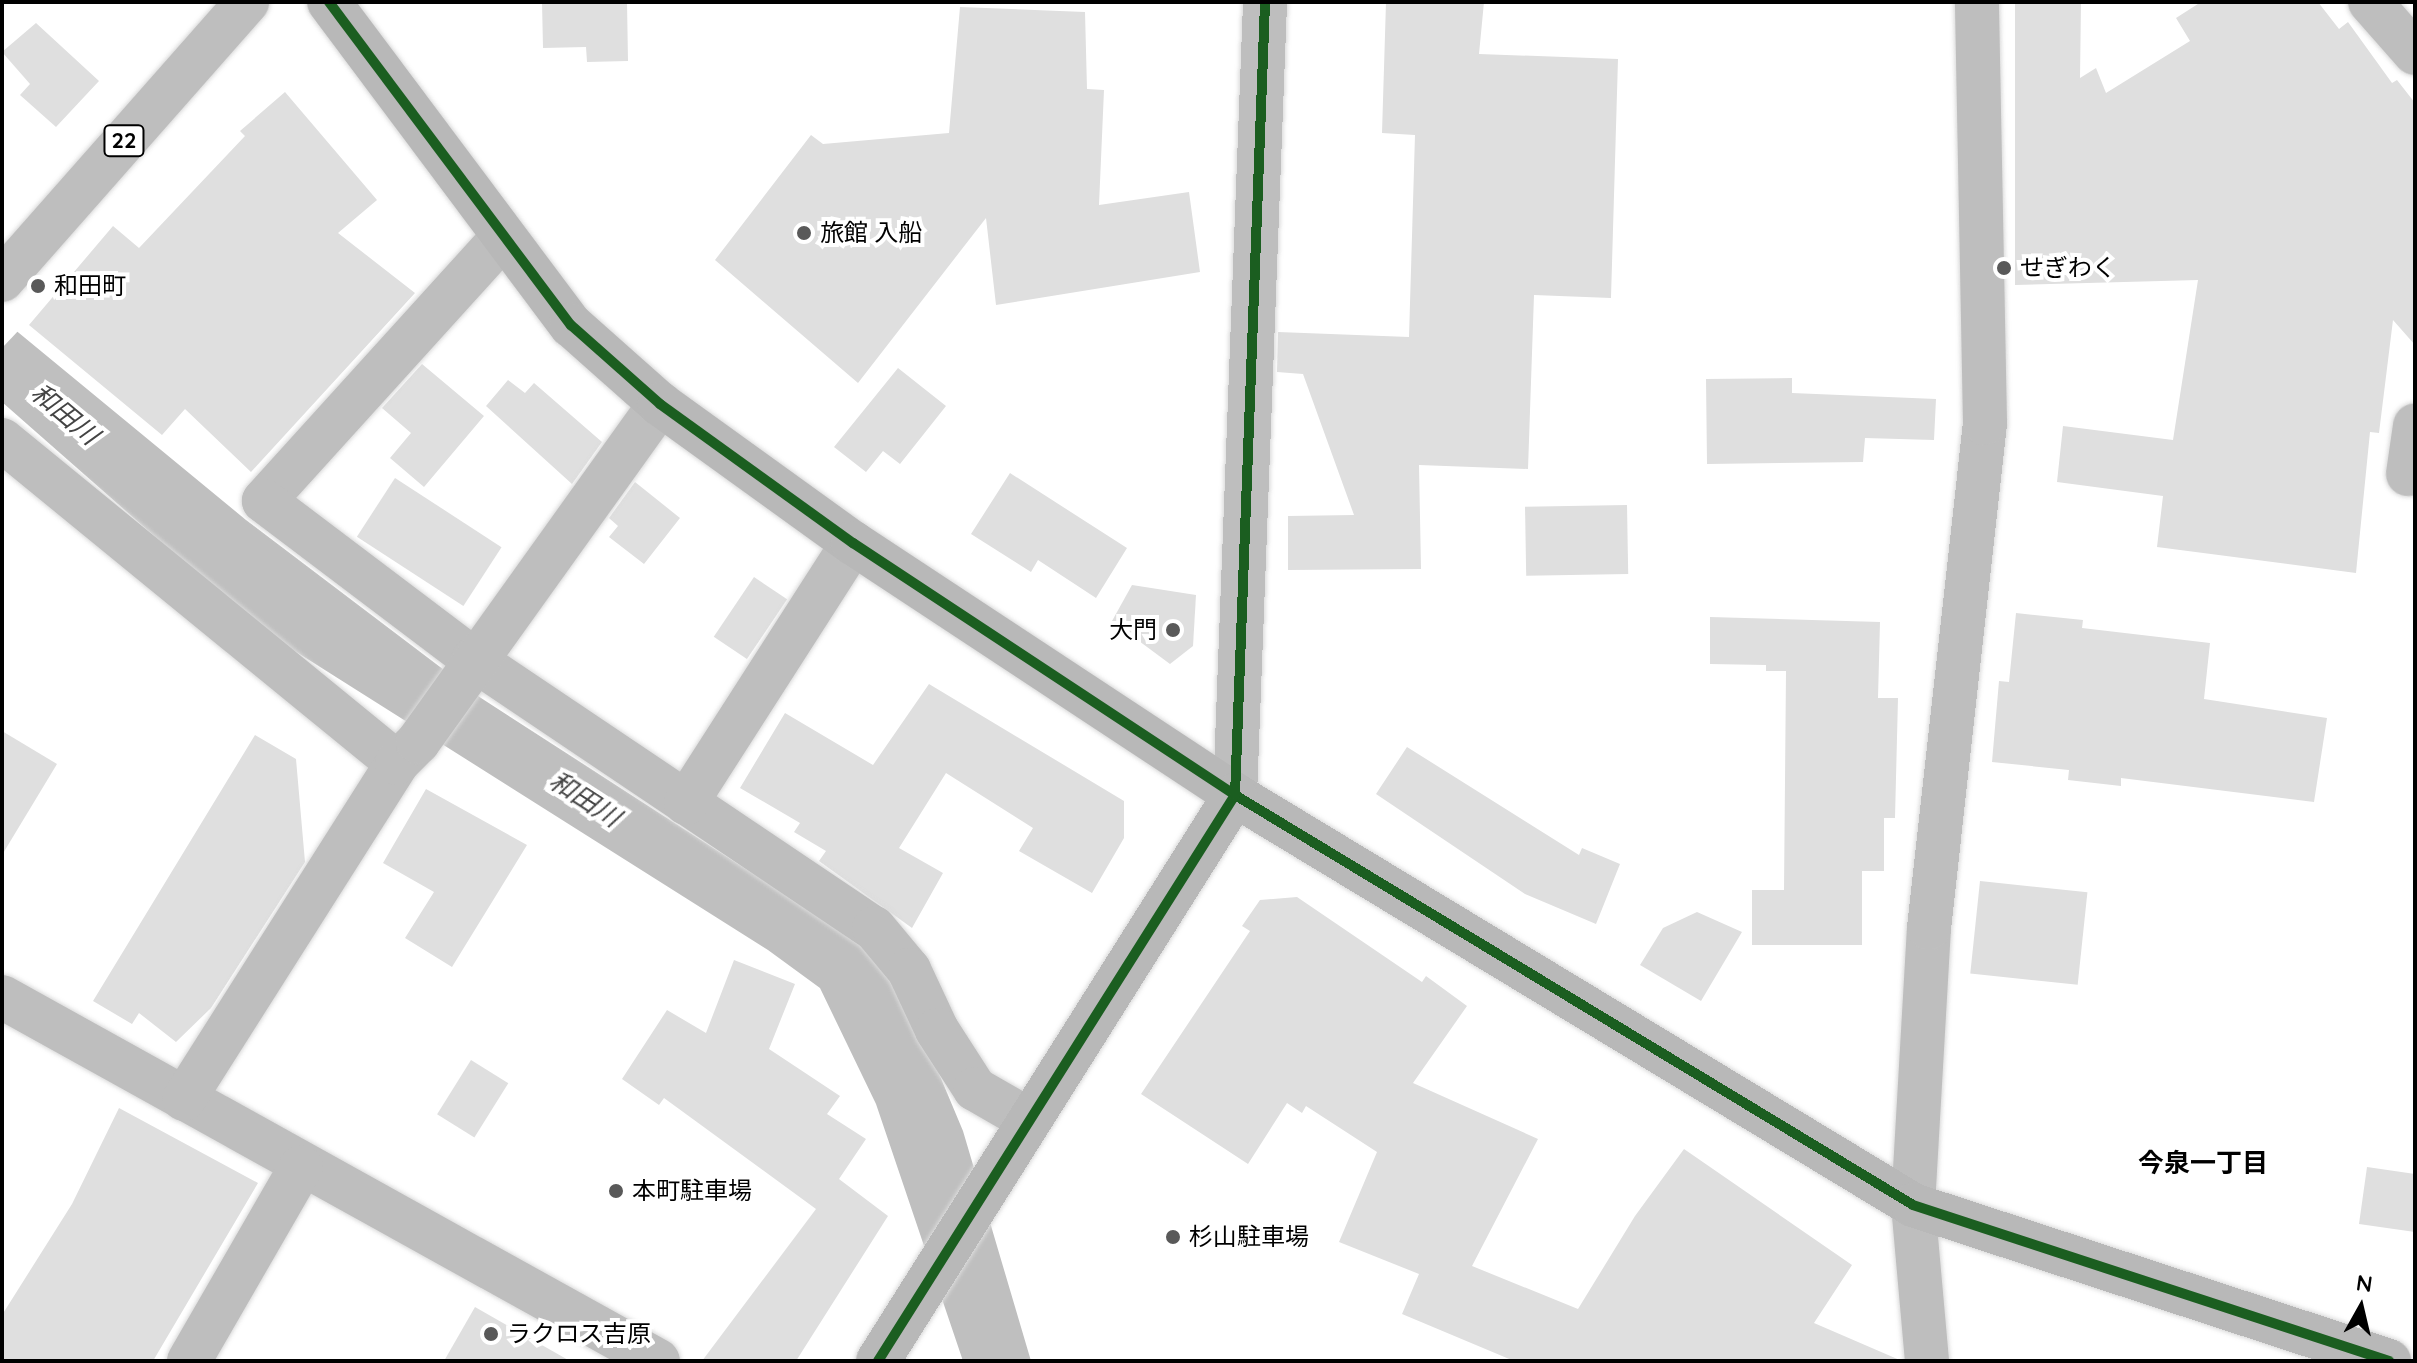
<!DOCTYPE html>
<meta charset="utf-8">
<style>
body{margin:0}
#map{position:relative;width:2417px;height:1363px;overflow:hidden;background:#fff;font-family:Quicksand,"Noto Sans JP",sans-serif}
div>[style]{position:absolute}
.water>*{inset:0;background:#bfbfbf}
.pier>*{inset:0;background:#fff}
.building>*{inset:0;background:#dfdfdf;transform-origin:0 0}
.roads{filter:drop-shadow(0 0 2px #dbdbdb) drop-shadow(0 0 2px #dbdbdb)}
.street>*{height:44px;margin:-22px;padding:0 22px;transform-origin:22px;border-radius:22px;background:#bebebe}
.secondary>*{height:44px;margin:-22px;padding:0 22px;transform-origin:22px;border-radius:22px;background:#b8b8b8}
.primary>*{height:44px;margin:-22px;padding:0 22px;transform-origin:22px;border-radius:22px;background:#bebebe}
.cycleway>*{height:10px;margin:-5px;padding:0 5px;transform-origin:5px;border-radius:5px;background:#1b5e20}
.dots>*{width:22px;height:22px;translate:-50% -50%;box-sizing:border-box;border:4px solid #fff;border-radius:50%}
span{translate:-50% -50%;white-space:nowrap;text-align:center;line-height:1.15;-webkit-text-stroke:8px #fff;paint-order:stroke}
.shield-label span{padding:2px 6px;background:#fff;border:2px solid;border-radius:6px;-webkit-text-stroke-width:0}
.shield-label{font-size:22px;color:#000;font-weight:700}
.poi-label{font-size:24px;color:#000}
.left{translate:0 -50%;text-align:left}
.right{translate:-100% -50%;text-align:right}
.water-label{font-size:26px;color:#444;font-style:italic}
.neighbourhood-label{font-size:26px;color:#000;font-weight:700}
.frame{position:absolute;inset:0;border:4px solid #000;pointer-events:none}
.north{position:absolute;left:2321px;top:1267px;width:80px;height:80px;-webkit-text-stroke:6px #fff;paint-order:stroke;rotate:8deg;font-size:22px;font-weight:700;line-height:32px;text-align:center;color:#000}
.north::after{content:'';display:block;margin:auto;width:28px;height:36px;background:#000;clip-path:polygon(50% 0,100% 100%,50% 72%,0 100%)}
</style>
<div id="map">
<div class="water">
<i style="clip-path:polygon(2px 319px,246px 520px,481px 698px,856px 940px,909px 1002px,963px 1131px,1031px 1361px,963px 1361px,876px 1104px,820px 988px,768px 950px,260px 629px,2px 402px)"></i>
</div>
<div class="pier">
<i style="clip-path:polygon(2px 315px,20px 329px,2px 348px)"></i>
</div>
<div class="building">
<i style="clip-path:polygon(542px 2px,627px 2px,628px 61px,587px 62px,586px 47px,543px 48px)"></i>
<i style="clip-path:polygon(1386px 2px,1484px 2px,1479px 54px,1618px 59px,1611px 298px,1534px 295px,1528px 469px,1419px 465px,1421px 569px,1288px 570px,1288px 516px,1354px 515px,1303px 374px,1277px 372px,1278px 332px,1409px 337px,1415px 135px,1382px 133px)"></i>
<i style="clip-path:polygon(2015px 2px,2081px 2px,2080px 78px,2096px 68px,2106px 93px,2190px 41px,2176px 18px,2201px 2px,2318px 2px,2339px 29px,2348px 22px,2392px 83px,2397px 80px,2415px 103px,2415px 345px,2393px 320px,2379px 433px,2370px 432px,2356px 573px,2157px 547px,2163px 496px,2057px 482px,2063px 426px,2173px 440px,2198px 280px,2015px 285px)"></i>
<i style="clip-path:polygon(960px 7px,1085px 12px,1087px 89px,1104px 90px,1099px 205px,1189px 192px,1200px 272px,996px 305px,986px 218px,858px 383px,715px 260px,811px 135px,823px 144px,949px 133px)"></i>
<i style="clip-path:polygon(36px 23px,99px 81px,56px 127px,20px 95px,30px 84px,2px 52px)"></i>
<i style="clip-path:polygon(285px 92px,377px 200px,338px 233px,415px 293px,251px 472px,185px 409px,162px 435px,29px 325px,113px 226px,139px 248px,245px 136px,240px 131px)"></i>
<i style="clip-path:polygon(422px 364px,484px 416px,424px 487px,390px 458px,411px 433px,382px 408px)"></i>
<i style="clip-path:polygon(898px 368px,946px 406px,900px 464px,883px 451px,866px 472px,834px 447px)"></i>
<i style="clip-path:polygon(1792px 378px,1792px 393px,1936px 399px,1934px 440px,1865px 438px,1863px 462px,1707px 464px,1706px 379px)"></i>
<i style="clip-path:polygon(508px 380px,525px 393px,534px 383px,602px 442px,572px 484px,486px 406px)"></i>
<i style="clip-path:polygon(1010px 473px,1127px 548px,1096px 598px,1038px 560px,1031px 572px,971px 534px)"></i>
<i style="left:395px;top:478px;width:127px;height:70px;rotate:33deg"></i>
<i style="clip-path:polygon(635px 482px,680px 518px,644px 564px,609px 537px,618px 526px,609px 518px)"></i>
<i style="left:1627px;top:505px;width:69px;height:102px;rotate:89deg"></i>
<i style="left:754px;top:577px;width:40px;height:72px;rotate:34deg"></i>
<i style="clip-path:polygon(1132px 585px,1196px 595px,1193px 646px,1170px 664px,1112px 621px)"></i>
<i style="clip-path:polygon(2016px 613px,2083px 620px,2082px 628px,2210px 643px,2204px 699px,2327px 718px,2314px 802px,2121px 778px,2121px 786px,2068px 780px,2069px 770px,1992px 762px,1999px 681px,2009px 682px)"></i>
<i style="clip-path:polygon(1710px 617px,1880px 622px,1878px 698px,1898px 698px,1895px 818px,1884px 818px,1884px 871px,1862px 871px,1862px 945px,1752px 945px,1752px 890px,1784px 890px,1786px 671px,1766px 671px,1766px 665px,1710px 664px)"></i>
<i style="clip-path:polygon(929px 684px,1124px 801px,1124px 838px,1092px 893px,1019px 851px,1033px 828px,946px 773px,899px 848px,943px 873px,912px 928px,819px 861px,826px 851px,794px 832px,800px 823px,740px 788px,785px 713px,873px 765px)"></i>
<i style="clip-path:polygon(2px 731px,57px 764px,2px 855px)"></i>
<i style="clip-path:polygon(255px 735px,296px 759px,305px 862px,211px 1008px,176px 1042px,139px 1013px,132px 1024px,93px 1001px)"></i>
<i style="clip-path:polygon(1407px 747px,1579px 855px,1582px 848px,1620px 864px,1596px 924px,1525px 894px,1376px 794px)"></i>
<i style="clip-path:polygon(426px 789px,527px 845px,452px 967px,405px 938px,434px 892px,383px 863px)"></i>
<i style="left:1980px;top:881px;width:108px;height:93px;rotate:6deg"></i>
<i style="clip-path:polygon(1297px 897px,1422px 982px,1426px 976px,1467px 1006px,1413px 1083px,1538px 1139px,1472px 1266px,1578px 1309px,1635px 1216px,1684px 1149px,1852px 1265px,1814px 1323px,1902px 1361px,1514px 1361px,1402px 1314px,1419px 1274px,1339px 1242px,1377px 1152px,1306px 1106px,1302px 1113px,1287px 1103px,1248px 1164px,1141px 1094px,1250px 931px,1242px 926px,1260px 900px)"></i>
<i style="clip-path:polygon(1697px 912px,1742px 932px,1701px 1001px,1640px 965px,1663px 928px)"></i>
<i style="clip-path:polygon(734px 960px,795px 984px,769px 1049px,840px 1096px,827px 1114px,866px 1139px,839px 1179px,888px 1216px,796px 1361px,702px 1361px,816px 1209px,664px 1098px,659px 1105px,622px 1079px,667px 1010px,706px 1033px)"></i>
<i style="left:471px;top:1060px;width:44px;height:64px;rotate:32deg"></i>
<i style="clip-path:polygon(119px 1108px,258px 1183px,153px 1361px,2px 1361px,2px 1315px,72px 1204px)"></i>
<i style="clip-path:polygon(2367px 1167px,2415px 1174px,2415px 1232px,2359px 1224px)"></i>
<i style="clip-path:polygon(475px 1307px,570px 1361px,444px 1361px)"></i>
</div>
<div class="roads">
<div class="street">
<i style="left:2370px;top:2px;width:68px;rotate:48.6deg"></i>
<i style="left:503px;top:237px;width:356px;rotate:132.2deg"></i>
<i style="left:264px;top:501px;width:262px;rotate:37.1deg"></i>
<i style="left:473px;top:659px;width:483px;rotate:33.9deg"></i>
<i style="left:874px;top:928px;width:55px;rotate:50.2deg"></i>
<i style="left:909px;top:970px;width:66px;rotate:65deg"></i>
<i style="left:937px;top:1030px;width:70px;rotate:57.2deg"></i>
<i style="left:975px;top:1089px;width:62px;rotate:29.9deg"></i>
<i style="left:2px;top:440px;width:510px;rotate:39.27deg"></i>
<i style="left:2408px;top:474px;width:49px;rotate:-81.7deg"></i>
<i style="left:1235px;top:795px;width:794px;rotate:-87.83deg"></i>
<i style="left:686px;top:803px;width:309px;rotate:-57.3deg"></i>
<i style="left:2px;top:997px;width:750px;rotate:29.02deg"></i>
<i style="left:184px;top:1099px;width:398px;rotate:-57.6deg"></i>
<i style="left:397px;top:763px;width:30px;rotate:-45deg"></i>
<i style="left:418px;top:742px;width:416px;rotate:-54.4deg"></i>
<i style="left:189px;top:1361px;width:224px;rotate:-60deg"></i>
<i style="left:1927px;top:1361px;width:157px;rotate:-95.1deg"></i>
<i style="left:1913px;top:1205px;width:277px;rotate:-86.7deg"></i>
<i style="left:1929px;top:928px;width:508px;rotate:-83.67deg"></i>
<i style="left:1985px;top:423px;width:421px;rotate:-91.1deg"></i>
</div>
<div class="secondary">
<i style="left:329px;top:2px;width:404px;rotate:53.2deg"></i>
<i style="left:571px;top:325px;width:119px;rotate:41.6deg"></i>
<i style="left:660px;top:404px;width:238px;rotate:35.8deg"></i>
<i style="left:853px;top:543px;width:458px;rotate:33.4deg"></i>
<i style="left:1235px;top:795px;width:792px;rotate:31.16deg"></i>
<i style="left:1913px;top:1205px;width:501px;rotate:18.15deg"></i>
<i style="left:878px;top:1361px;width:669px;rotate:-57.76deg"></i>
</div>
<div class="primary">
<i style="left:2px;top:280px;width:371px;rotate:-48.6deg"></i>
</div>
</div>
<div class="cycleway">
<i style="left:329px;top:2px;width:404px;rotate:53.2deg"></i>
<i style="left:571px;top:325px;width:119px;rotate:41.6deg"></i>
<i style="left:660px;top:404px;width:238px;rotate:35.8deg"></i>
<i style="left:853px;top:543px;width:458px;rotate:33.4deg"></i>
<i style="left:1235px;top:795px;width:792px;rotate:31.16deg"></i>
<i style="left:1913px;top:1205px;width:501px;rotate:18.15deg"></i>
<i style="left:878px;top:1361px;width:669px;rotate:-57.76deg"></i>
<i style="left:1235px;top:795px;width:794px;rotate:-87.83deg"></i>
</div>
<div class="dots">
<i style="left:804px;top:233px;background:#595959"></i>
<i style="left:2004px;top:268px;background:#595959"></i>
<i style="left:38px;top:286px;background:#595959"></i>
<i style="left:1173px;top:630px;background:#595959"></i>
<i style="left:616px;top:1191px;background:#595959"></i>
<i style="left:1173px;top:1237px;background:#595959"></i>
<i style="left:491px;top:1334px;background:#595959"></i>
</div>
<div class="shield-label">
<span style="left:124px;top:141px">22</span>
</div>
<div class="poi-label">
<span class="left" style="left:820px;top:233px">旅館 入船</span>
<span class="left" style="left:2020px;top:268px">せぎわく</span>
<span class="left" style="left:54px;top:286px">和田町</span>
<span class="right" style="left:1157px;top:630px">大門</span>
<span class="left" style="left:632px;top:1191px">本町駐車場</span>
<span class="left" style="left:1189px;top:1237px">杉山駐車場</span>
<span class="left" style="left:507px;top:1334px">ラクロス吉原</span>
</div>
<div class="water-label">
<span style="left:65px;top:414px;rotate:40deg">和田川</span>
<span style="left:585px;top:799px;rotate:33deg">和田川</span>
</div>
<div class="neighbourhood-label">
<span style="left:2203px;top:1163px">今泉一丁目</span>
</div>
<div class="frame"></div>
<div class="north">N</div>
</div>
